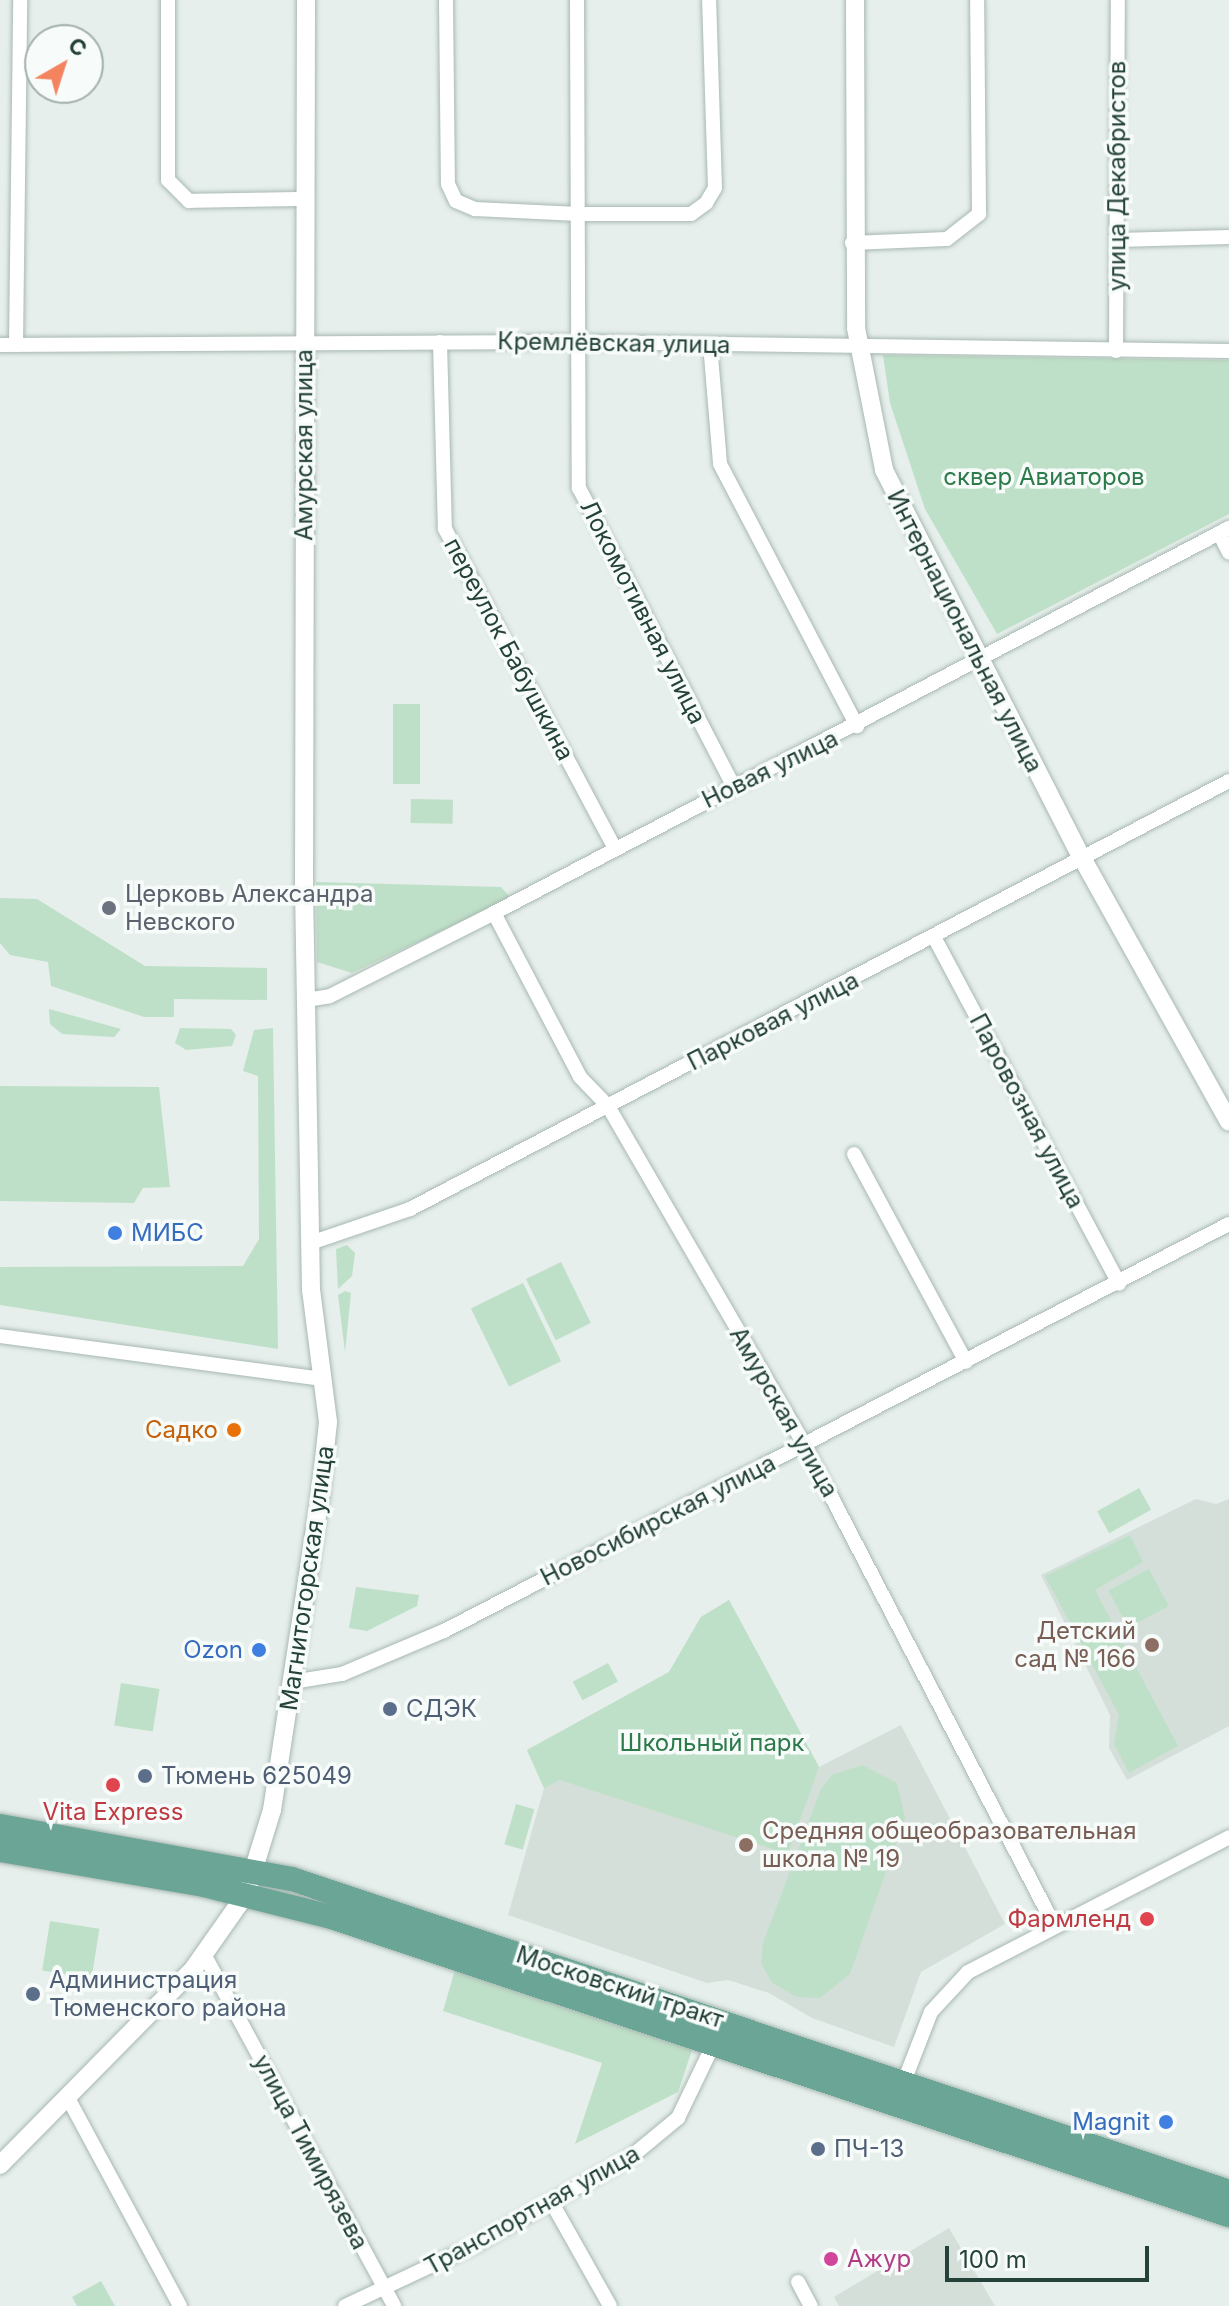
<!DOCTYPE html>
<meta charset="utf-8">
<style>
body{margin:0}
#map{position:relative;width:1229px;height:2306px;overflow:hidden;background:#e6efeb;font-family:Inter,sans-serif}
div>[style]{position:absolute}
.built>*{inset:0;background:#d4dfda}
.green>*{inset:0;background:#bfe0c8;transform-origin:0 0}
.roads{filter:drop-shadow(0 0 2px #a8b8b2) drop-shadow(0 0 2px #a8b8b2)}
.minor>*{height:14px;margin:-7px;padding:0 7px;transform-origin:7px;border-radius:7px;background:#fff}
.tertiary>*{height:18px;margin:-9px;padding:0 9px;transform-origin:9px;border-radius:9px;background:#fff}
.primary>*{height:24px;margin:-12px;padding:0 12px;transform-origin:12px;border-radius:12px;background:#6aa596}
.dots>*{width:22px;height:22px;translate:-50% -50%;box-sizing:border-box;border:4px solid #f7fbf9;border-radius:50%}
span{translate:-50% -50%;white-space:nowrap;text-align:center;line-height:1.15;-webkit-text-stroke:7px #f7fbf9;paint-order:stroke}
.street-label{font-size:24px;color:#24423a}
.park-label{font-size:24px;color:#2d7a4b}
.worship-label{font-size:24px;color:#5b616d}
.left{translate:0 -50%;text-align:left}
.shop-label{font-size:24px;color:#366cbe}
.right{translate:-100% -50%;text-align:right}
.food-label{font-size:24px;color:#c56008}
.education-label{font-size:24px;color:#785e54}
.service-label{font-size:24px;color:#4e5e75}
.health-label{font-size:24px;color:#be3a42}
.hotel-label{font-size:24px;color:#b23c85}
.north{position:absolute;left:24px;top:24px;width:80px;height:80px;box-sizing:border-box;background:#f7fbf9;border:2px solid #a3b1ad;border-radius:50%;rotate:39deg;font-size:22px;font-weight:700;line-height:32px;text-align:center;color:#24423a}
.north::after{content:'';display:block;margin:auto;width:28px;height:36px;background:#f4845f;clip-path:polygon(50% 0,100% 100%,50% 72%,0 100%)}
.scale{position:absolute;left:945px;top:2246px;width:204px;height:36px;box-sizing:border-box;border:4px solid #24423a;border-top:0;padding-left:10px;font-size:24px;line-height:28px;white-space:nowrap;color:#24423a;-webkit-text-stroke:6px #f7fbf9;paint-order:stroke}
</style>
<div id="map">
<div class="built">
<i style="clip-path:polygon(1196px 1499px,1216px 1504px,1229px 1499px,1229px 1726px,1127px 1780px,1109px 1748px,1110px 1715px,1041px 1575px)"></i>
<i style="clip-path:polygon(729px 1600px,819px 1767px,901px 1725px,1005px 1924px,921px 1972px,894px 2047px,812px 2018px,769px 1993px,728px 1980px,707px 1983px,508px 1915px,544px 1788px,527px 1750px,669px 1672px,701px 1617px)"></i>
<i style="clip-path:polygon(949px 2228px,995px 2306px,839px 2306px,834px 2297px)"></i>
</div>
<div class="green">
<i style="clip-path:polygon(883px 355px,1229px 360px,1229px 514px,997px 634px,925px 509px,890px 403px)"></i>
<i style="left:393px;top:704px;width:27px;height:80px"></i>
<i style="left:411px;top:799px;width:42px;height:24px;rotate:1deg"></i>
<i style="clip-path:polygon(316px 882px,501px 887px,511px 898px,352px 973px,317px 962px)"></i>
<i style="clip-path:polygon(0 898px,37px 899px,145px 966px,267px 968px,267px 1000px,174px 999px,174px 1017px,144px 1017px,51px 986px,48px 962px,10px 955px,0 943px)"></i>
<i style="clip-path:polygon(49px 1009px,121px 1029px,114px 1037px,62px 1034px,50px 1024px)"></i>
<i style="clip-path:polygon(180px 1028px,231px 1029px,236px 1035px,232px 1046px,186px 1050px,175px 1043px)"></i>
<i style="clip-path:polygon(273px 1028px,278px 1349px,0 1305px,0 1267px,243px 1266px,259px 1239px,258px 1076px,243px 1071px,254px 1030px)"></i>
<i style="clip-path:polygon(0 1086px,159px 1087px,170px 1187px,143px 1188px,134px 1203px,0 1201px)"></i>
<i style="clip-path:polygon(347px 1245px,355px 1253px,352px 1276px,338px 1289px,336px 1249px)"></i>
<i style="left:561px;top:1262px;width:68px;height:39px;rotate:64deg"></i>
<i style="left:523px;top:1283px;width:87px;height:58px;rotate:64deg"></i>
<i style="clip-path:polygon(345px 1291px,351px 1293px,345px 1352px,338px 1295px)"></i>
<i style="left:1139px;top:1488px;width:25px;height:48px;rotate:61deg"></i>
<i style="clip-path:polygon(1130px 1535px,1143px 1562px,1095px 1590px,1178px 1746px,1129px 1773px,1114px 1744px,1119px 1715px,1045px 1576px)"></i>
<i style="left:1149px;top:1569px;width:42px;height:46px;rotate:62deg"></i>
<i style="clip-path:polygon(356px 1587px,419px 1595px,417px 1606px,367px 1631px,349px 1628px)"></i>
<i style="clip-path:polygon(729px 1600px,819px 1767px,788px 1854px,560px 1780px,544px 1788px,527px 1750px,669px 1672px,701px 1617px)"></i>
<i style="left:608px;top:1663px;width:21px;height:40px;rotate:62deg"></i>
<i style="left:121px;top:1683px;width:39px;height:43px;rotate:9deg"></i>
<i style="clip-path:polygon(862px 1765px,897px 1783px,905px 1818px,850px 1974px,820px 1998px,797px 1997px,772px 1983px,761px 1963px,763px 1943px,821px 1789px,832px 1775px)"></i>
<i style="left:516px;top:1804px;width:19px;height:42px;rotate:16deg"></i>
<i style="left:50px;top:1921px;width:50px;height:50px;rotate:9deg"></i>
<i style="clip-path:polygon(457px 1963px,693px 2047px,678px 2092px,575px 2144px,602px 2063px,443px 2011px)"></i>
<i style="clip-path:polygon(101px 2281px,115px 2306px,77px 2306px,72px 2297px)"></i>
</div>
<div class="roads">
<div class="minor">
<i style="left:168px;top:0;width:180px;rotate:90deg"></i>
<i style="left:168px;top:180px;width:30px;rotate:45deg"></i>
<i style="left:189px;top:201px;width:116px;rotate:-1deg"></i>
<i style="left:446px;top:0;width:184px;rotate:89.4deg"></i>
<i style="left:448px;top:184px;width:19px;rotate:65deg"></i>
<i style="left:456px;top:201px;width:21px;rotate:23deg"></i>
<i style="left:475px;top:209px;width:103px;rotate:2.8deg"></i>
<i style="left:578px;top:214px;width:113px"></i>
<i style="left:691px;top:214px;width:19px;rotate:-36deg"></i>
<i style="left:706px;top:203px;width:17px;rotate:-59deg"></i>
<i style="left:715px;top:188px;width:188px;rotate:-91.8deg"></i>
<i style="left:577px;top:0;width:488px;rotate:89.8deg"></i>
<i style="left:579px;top:488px;width:335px;rotate:62.6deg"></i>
<i style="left:1117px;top:240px;width:112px;rotate:-1.5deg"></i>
<i style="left:852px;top:243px;width:95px;rotate:-2.4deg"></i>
<i style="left:947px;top:239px;width:41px;rotate:-38deg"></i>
<i style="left:979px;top:214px;width:214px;rotate:-90.5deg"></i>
<i style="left:440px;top:342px;width:187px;rotate:88.5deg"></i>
<i style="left:445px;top:529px;width:362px;rotate:62deg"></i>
<i style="left:710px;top:344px;width:120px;rotate:85.2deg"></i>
<i style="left:720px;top:464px;width:296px;rotate:62.4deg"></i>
<i style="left:0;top:345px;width:579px;rotate:-0.3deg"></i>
<i style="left:579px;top:342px;width:650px;rotate:0.79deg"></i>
<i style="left:16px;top:345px;width:345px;rotate:-89.3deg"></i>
<i style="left:1116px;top:351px;width:351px;rotate:-89.7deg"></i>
<i style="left:1219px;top:533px;width:22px;rotate:63deg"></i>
<i style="left:494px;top:913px;width:185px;rotate:62.3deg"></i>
<i style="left:580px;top:1077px;width:40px;rotate:46deg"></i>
<i style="left:608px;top:1106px;width:393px;rotate:59.9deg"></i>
<i style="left:805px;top:1446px;width:538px;rotate:62.53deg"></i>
<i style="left:934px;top:937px;width:393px;rotate:61.9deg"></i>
<i style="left:306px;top:1000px;width:24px;rotate:-9deg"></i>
<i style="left:330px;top:996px;width:184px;rotate:-26.8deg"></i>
<i style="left:494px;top:913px;width:830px;rotate:-27.65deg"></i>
<i style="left:854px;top:1154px;width:236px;rotate:61.7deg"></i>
<i style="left:310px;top:1243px;width:106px;rotate:-18.8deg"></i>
<i style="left:410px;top:1209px;width:924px;rotate:-27.59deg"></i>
<i style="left:0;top:1336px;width:326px;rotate:7.6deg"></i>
<i style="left:292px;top:1682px;width:51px;rotate:-9.1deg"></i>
<i style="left:342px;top:1674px;width:111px;rotate:-22.9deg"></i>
<i style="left:444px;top:1631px;width:884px;rotate:-27.41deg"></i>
<i style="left:205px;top:1956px;width:398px;rotate:61.6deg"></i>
<i style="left:905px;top:2079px;width:72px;rotate:-68.8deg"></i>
<i style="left:931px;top:2012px;width:54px;rotate:-47.2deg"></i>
<i style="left:968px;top:1972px;width:294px;rotate:-27.3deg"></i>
<i style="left:68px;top:2098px;width:236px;rotate:61.7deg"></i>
<i style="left:552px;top:2203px;width:118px;rotate:60.6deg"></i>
<i style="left:798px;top:2282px;width:27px;rotate:62deg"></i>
<i style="left:345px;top:2306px;width:144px;rotate:-25.1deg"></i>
<i style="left:475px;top:2245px;width:180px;rotate:-29.5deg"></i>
<i style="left:632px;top:2156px;width:60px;rotate:-39.6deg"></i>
<i style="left:678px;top:2118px;width:85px;rotate:-64.3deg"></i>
</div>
<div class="tertiary">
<i style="left:855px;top:0;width:328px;rotate:89.8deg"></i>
<i style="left:856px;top:328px;width:145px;rotate:78.8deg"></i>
<i style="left:884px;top:470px;width:433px;rotate:63deg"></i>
<i style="left:1081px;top:856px;width:304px;rotate:60.9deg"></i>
<i style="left:0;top:2165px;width:276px;rotate:-45.4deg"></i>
<i style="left:194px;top:1968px;width:90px;rotate:-54.9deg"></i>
<i style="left:246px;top:1894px;width:88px;rotate:-72.8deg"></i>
<i style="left:272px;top:1810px;width:317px;rotate:-81.3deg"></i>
<i style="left:320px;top:1497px;width:75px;rotate:-83.9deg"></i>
<i style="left:328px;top:1422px;width:133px;rotate:-97.3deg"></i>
<i style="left:311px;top:1290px;width:400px;rotate:-91deg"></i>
<i style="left:304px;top:890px;width:890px;rotate:-89.87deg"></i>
</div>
<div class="primary">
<i style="left:0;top:1826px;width:297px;rotate:10.3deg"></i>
<i style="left:292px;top:1879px;width:988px;rotate:18.47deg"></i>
<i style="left:0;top:1850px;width:207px;rotate:9.7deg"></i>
<i style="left:204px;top:1885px;width:131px;rotate:14.1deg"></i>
<i style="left:331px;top:1917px;width:946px;rotate:18.36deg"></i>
</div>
</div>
<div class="dots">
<i style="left:109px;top:908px;background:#6b7280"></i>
<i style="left:115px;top:1233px;background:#3f7fe0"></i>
<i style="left:234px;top:1430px;background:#e8710a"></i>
<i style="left:1152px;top:1645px;background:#8d6e63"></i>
<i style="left:259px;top:1650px;background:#3f7fe0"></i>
<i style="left:390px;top:1709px;background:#5c6f8a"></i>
<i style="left:145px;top:1776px;background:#5c6f8a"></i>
<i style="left:113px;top:1785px;background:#e0444e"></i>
<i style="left:746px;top:1845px;background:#8d6e63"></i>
<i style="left:1147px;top:1919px;background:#e0444e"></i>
<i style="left:33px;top:1994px;background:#5c6f8a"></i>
<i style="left:1166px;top:2122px;background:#3f7fe0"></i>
<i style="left:818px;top:2149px;background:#5c6f8a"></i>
<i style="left:831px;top:2259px;background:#d1479c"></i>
</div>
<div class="street-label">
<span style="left:1117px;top:176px;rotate:-90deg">улица Декабристов</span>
<span style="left:614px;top:343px;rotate:1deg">Кремлёвская улица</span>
<span style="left:304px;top:445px;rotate:-90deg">Амурская улица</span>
<span style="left:643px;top:612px;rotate:63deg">Локомотивная улица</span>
<span style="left:965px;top:631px;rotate:63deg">Интернациональная улица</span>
<span style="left:509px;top:649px;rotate:62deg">переулок Бабушкина</span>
<span style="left:770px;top:769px;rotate:-26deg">Новая улица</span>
<span style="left:773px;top:1021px;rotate:-27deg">Парковая улица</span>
<span style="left:1027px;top:1111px;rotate:62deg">Паровозная улица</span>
<span style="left:784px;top:1412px;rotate:60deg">Амурская улица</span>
<span style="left:658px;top:1520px;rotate:-27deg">Новосибирская улица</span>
<span style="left:307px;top:1578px;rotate:-82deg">Магнитогорская улица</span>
<span style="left:620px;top:1987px;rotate:18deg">Московский тракт</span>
<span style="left:311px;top:2152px;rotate:62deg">улица Тимирязева</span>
<span style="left:532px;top:2210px;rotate:-29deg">Транспортная улица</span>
</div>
<div class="park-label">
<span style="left:1044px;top:477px">сквер Авиаторов</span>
<span style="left:712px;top:1743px">Школьный парк</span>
</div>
<div class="worship-label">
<span class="left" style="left:125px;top:908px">Церковь Александра<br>Невского</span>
</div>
<div class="shop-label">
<span class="left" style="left:131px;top:1233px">МИБС</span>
<span class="right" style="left:243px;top:1650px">Ozon</span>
<span class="right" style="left:1150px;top:2122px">Magnit</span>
</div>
<div class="food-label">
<span class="right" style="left:218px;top:1430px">Садко</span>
</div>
<div class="education-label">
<span class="right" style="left:1136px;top:1645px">Детский<br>сад № 166</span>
<span class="left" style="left:762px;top:1845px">Средняя общеобразовательная<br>школа № 19</span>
</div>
<div class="service-label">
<span class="left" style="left:406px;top:1709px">СДЭК</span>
<span class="left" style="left:161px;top:1776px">Тюмень 625049</span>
<span class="left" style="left:49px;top:1994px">Администрация<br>Тюменского района</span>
<span class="left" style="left:834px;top:2149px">ПЧ-13</span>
</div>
<div class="health-label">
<span style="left:113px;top:1812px">Vita Express</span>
<span class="right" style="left:1131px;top:1919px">Фармленд</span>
</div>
<div class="hotel-label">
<span class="left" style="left:847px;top:2259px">Ажур</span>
</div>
<div class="north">С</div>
<div class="scale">100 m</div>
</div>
